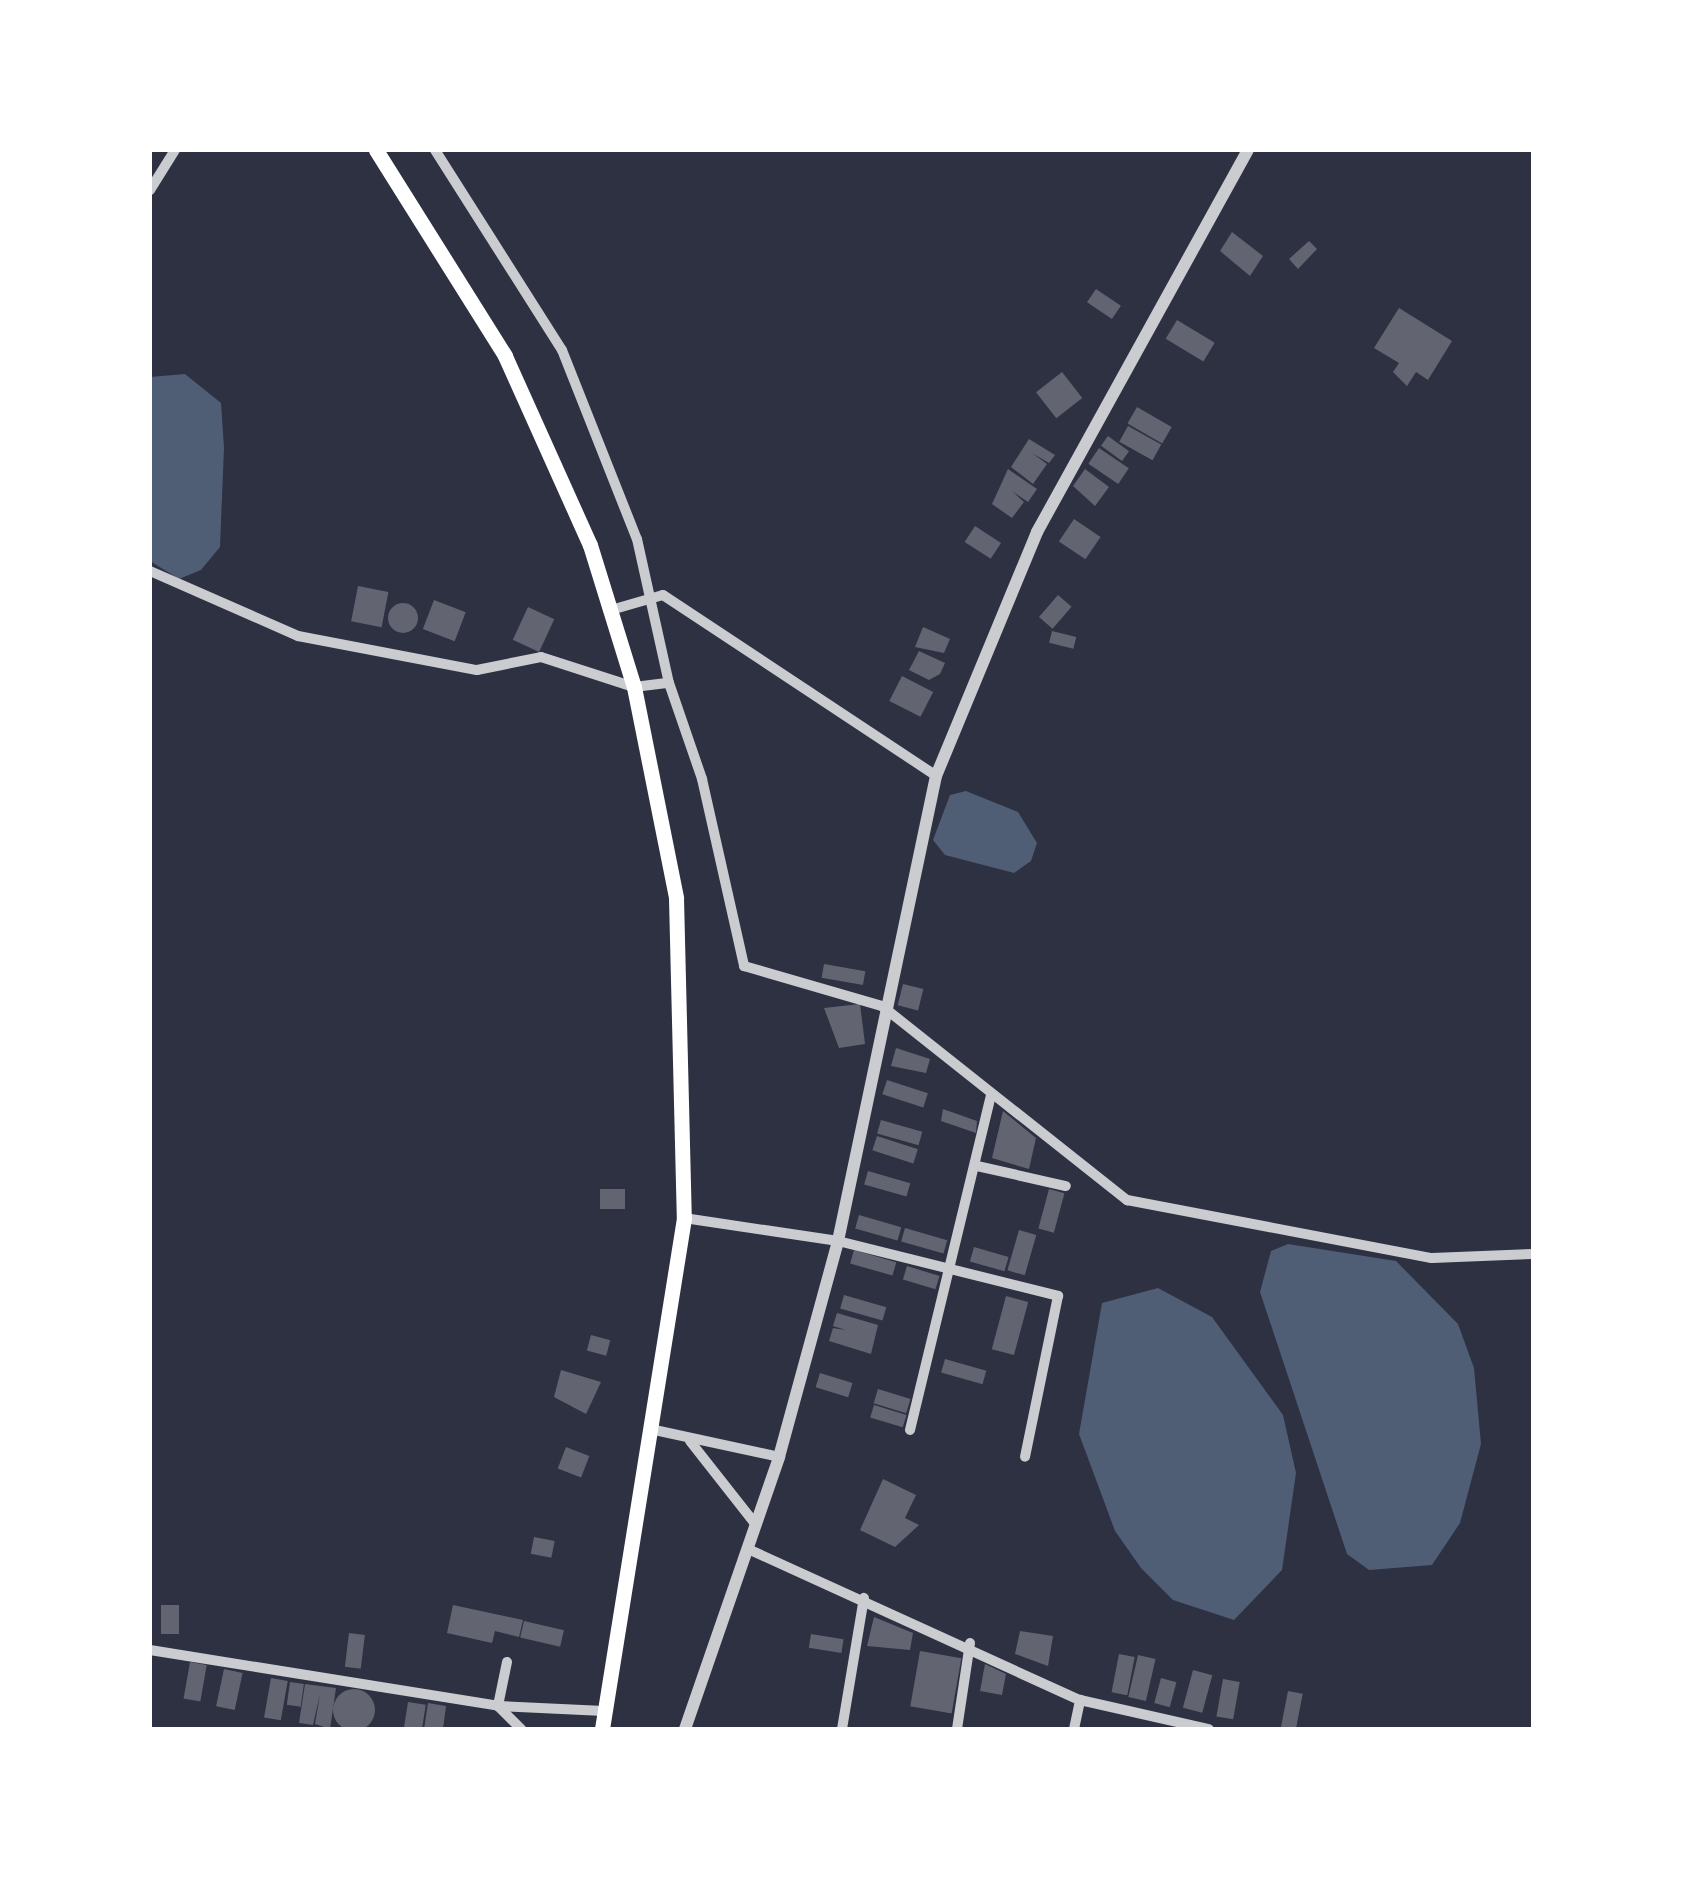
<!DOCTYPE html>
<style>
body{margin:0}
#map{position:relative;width:1683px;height:1879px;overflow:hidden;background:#2d3142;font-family:"Public Sans",sans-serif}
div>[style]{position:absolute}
.water>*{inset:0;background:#4f5d75}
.building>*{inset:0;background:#626471;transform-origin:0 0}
.round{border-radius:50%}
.minor>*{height:10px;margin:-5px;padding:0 5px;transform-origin:5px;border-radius:5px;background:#caccd0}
.tertiary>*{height:12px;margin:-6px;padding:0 6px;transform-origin:6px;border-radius:6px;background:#caccd0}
.primary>*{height:15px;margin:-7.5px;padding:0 7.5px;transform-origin:7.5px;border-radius:7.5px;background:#fff}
span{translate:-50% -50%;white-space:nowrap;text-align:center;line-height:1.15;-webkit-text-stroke:8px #fff;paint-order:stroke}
.frame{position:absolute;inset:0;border:152px solid #fff;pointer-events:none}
</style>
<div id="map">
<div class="water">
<i style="clip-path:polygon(185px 374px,221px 403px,224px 448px,220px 547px,201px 570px,179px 579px,150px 561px,150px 377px)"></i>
<i style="clip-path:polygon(966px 791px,1018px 812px,1037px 843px,1031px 861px,1014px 873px,945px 855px,933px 840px,950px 795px)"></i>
<i style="clip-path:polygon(1288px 1244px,1396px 1261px,1458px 1324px,1474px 1368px,1481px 1444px,1460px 1523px,1432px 1565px,1369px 1570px,1347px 1554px,1260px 1292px,1271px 1251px)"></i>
<i style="clip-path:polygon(1158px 1288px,1212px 1317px,1283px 1415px,1296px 1473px,1282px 1570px,1234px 1620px,1173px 1600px,1141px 1568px,1115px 1531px,1079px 1434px,1102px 1303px)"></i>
</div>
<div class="building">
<i style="clip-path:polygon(1232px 232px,1263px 256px,1250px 276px,1220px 251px)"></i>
<i style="clip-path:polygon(1309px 241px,1317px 249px,1298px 269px,1289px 259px)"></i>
<i style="left:1096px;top:289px;width:30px;height:16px;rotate:34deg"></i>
<i style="clip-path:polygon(1399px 308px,1452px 341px,1428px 380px,1416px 372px,1407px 386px,1393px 372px,1399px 363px,1374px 348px)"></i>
<i style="left:1177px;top:320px;width:44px;height:22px;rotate:31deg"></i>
<i style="left:1062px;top:372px;width:33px;height:33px;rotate:52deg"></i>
<i style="left:1137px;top:407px;width:40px;height:19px;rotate:30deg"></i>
<i style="left:1128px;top:426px;width:38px;height:18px;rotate:29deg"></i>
<i style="left:1108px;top:436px;width:26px;height:12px;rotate:36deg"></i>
<i style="clip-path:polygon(1029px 439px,1055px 455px,1049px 463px,1032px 453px,1047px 464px,1033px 484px,1011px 467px)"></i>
<i style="left:1099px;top:448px;width:36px;height:19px;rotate:34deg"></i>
<i style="clip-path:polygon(1008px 469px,1037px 489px,1028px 502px,1012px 491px,1024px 502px,1012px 518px,992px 504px)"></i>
<i style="clip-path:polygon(1085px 469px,1109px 487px,1095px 506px,1073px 486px)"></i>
<i style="left:1074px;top:519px;width:32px;height:27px;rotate:34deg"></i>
<i style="left:975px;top:526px;width:31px;height:19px;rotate:33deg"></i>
<i style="left:358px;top:586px;width:31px;height:36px;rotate:11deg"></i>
<i style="left:1058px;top:595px;width:18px;height:29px;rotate:41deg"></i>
<i style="left:434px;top:600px;width:34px;height:31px;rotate:21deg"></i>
<i class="round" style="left:388px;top:603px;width:30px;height:30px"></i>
<i style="left:528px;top:607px;width:29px;height:36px;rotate:25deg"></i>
<i style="clip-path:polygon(923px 627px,950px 639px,944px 653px,915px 647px)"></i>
<i style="left:1052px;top:631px;width:25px;height:12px;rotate:14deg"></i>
<i style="clip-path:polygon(919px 651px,945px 663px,940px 674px,929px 680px,909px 670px)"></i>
<i style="left:902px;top:676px;width:35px;height:28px;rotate:27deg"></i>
<i style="left:824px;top:964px;width:42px;height:14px;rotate:10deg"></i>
<i style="left:903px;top:984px;width:21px;height:22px;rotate:14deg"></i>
<i style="clip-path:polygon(860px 1004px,865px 1044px,839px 1048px,824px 1008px)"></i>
<i style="clip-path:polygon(896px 1048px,930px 1059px,926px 1073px,891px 1066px)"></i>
<i style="left:887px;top:1080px;width:43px;height:15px;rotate:18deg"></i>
<i style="clip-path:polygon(943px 1109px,977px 1121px,976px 1133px,941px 1121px)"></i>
<i style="clip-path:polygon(1003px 1111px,1036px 1138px,1029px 1169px,992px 1158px)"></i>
<i style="left:881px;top:1120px;width:43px;height:14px;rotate:16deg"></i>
<i style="left:877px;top:1136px;width:43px;height:15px;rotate:18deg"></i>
<i style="left:868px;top:1171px;width:44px;height:14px;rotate:16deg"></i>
<i style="left:600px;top:1189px;width:25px;height:20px"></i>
<i style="left:1049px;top:1189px;width:16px;height:41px;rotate:15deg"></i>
<i style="left:859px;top:1215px;width:44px;height:14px;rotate:16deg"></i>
<i style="left:905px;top:1228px;width:44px;height:14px;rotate:16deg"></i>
<i style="left:1019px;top:1230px;width:18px;height:42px;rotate:16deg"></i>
<i style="left:974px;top:1247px;width:36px;height:15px;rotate:16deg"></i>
<i style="left:854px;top:1250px;width:44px;height:14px;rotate:16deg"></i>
<i style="left:907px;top:1266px;width:34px;height:14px;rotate:17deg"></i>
<i style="left:844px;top:1295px;width:44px;height:14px;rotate:16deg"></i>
<i style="left:1006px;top:1296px;width:23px;height:55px;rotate:15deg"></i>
<i style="clip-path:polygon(837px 1313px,878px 1325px,871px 1354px,829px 1341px,833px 1328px,846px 1330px,833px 1326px)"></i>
<i style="left:591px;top:1335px;width:20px;height:16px;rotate:15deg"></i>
<i style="left:945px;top:1359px;width:43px;height:14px;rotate:16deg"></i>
<i style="clip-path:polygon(561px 1370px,601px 1382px,586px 1414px,554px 1397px)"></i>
<i style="left:820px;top:1373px;width:34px;height:15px;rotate:17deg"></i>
<i style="left:878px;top:1389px;width:34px;height:15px;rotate:17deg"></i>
<i style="left:874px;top:1405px;width:34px;height:13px;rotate:17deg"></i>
<i style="left:566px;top:1447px;width:25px;height:23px;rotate:21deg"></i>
<i style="clip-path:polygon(883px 1479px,916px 1495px,905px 1518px,919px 1525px,895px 1547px,860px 1530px)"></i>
<i style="left:534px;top:1537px;width:21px;height:17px;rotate:11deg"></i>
<i style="left:161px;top:1605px;width:18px;height:29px"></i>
<i style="clip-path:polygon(453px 1605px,523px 1620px,519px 1637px,495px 1631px,492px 1643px,447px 1633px)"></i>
<i style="clip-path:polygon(874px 1617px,913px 1633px,910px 1650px,867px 1646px)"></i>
<i style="left:524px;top:1621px;width:41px;height:17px;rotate:13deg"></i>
<i style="clip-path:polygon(1020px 1631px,1053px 1636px,1048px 1666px,1015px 1654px)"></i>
<i style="left:349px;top:1633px;width:16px;height:34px;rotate:7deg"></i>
<i style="left:811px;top:1634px;width:33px;height:14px;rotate:9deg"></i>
<i style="left:920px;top:1651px;width:42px;height:56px;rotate:10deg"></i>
<i style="left:1119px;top:1654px;width:16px;height:39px;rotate:11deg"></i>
<i style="left:1138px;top:1655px;width:18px;height:43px;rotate:13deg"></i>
<i style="left:190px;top:1662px;width:17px;height:37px;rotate:10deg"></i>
<i style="clip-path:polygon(985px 1664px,1006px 1674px,1002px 1695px,980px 1691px)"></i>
<i style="left:224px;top:1669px;width:19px;height:38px;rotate:12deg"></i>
<i style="left:1193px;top:1670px;width:20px;height:39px;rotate:15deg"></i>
<i style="left:271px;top:1678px;width:17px;height:40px;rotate:10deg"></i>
<i style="left:1161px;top:1678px;width:16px;height:26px;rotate:15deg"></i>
<i style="left:1223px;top:1679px;width:17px;height:38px;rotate:10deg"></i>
<i style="left:290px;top:1682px;width:14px;height:23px;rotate:8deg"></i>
<i style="clip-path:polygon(305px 1684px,336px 1688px,330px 1729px,315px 1724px,320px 1694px,313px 1725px,299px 1723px)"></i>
<i class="round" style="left:333px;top:1689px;width:42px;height:42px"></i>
<i style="left:1288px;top:1691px;width:15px;height:38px;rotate:11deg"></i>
<i style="left:408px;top:1702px;width:18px;height:27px;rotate:9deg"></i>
<i style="clip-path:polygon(428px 1703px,446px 1706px,443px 1729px,424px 1729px)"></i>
</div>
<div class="minor">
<i style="left:435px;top:150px;width:237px;rotate:57.6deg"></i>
<i style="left:562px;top:350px;width:203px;rotate:68.4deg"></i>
<i style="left:637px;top:539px;width:148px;rotate:77.5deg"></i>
<i style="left:150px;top:190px;width:47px;rotate:-58deg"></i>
<i style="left:150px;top:571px;width:162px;rotate:23.7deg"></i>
<i style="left:298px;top:636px;width:182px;rotate:10.8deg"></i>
<i style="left:477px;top:670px;width:65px;rotate:-11.5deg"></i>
<i style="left:541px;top:657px;width:98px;rotate:17.9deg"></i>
<i style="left:634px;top:687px;width:35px;rotate:-7deg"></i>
<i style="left:669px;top:683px;width:102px;rotate:71deg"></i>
<i style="left:702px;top:779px;width:192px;rotate:77.3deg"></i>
<i style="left:744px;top:966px;width:144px;rotate:16.2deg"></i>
<i style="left:882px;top:1006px;width:313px;rotate:38.4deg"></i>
<i style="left:1127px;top:1200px;width:310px;rotate:10.8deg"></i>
<i style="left:1432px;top:1258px;width:101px;rotate:-2.3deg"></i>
<i style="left:611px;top:610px;width:54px;rotate:-16.1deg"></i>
<i style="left:663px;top:595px;width:328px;rotate:33.5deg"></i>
<i style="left:977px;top:1166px;width:91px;rotate:12.7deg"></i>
<i style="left:684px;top:1218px;width:156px;rotate:8.5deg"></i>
<i style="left:838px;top:1241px;width:227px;rotate:14deg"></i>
<i style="left:1058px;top:1296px;width:164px;rotate:101.6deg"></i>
<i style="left:650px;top:1429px;width:132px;rotate:12.2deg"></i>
<i style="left:910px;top:1430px;width:344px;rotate:-76.4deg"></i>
<i style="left:690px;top:1441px;width:107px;rotate:51.8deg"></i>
<i style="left:748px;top:1549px;width:365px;rotate:24.5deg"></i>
<i style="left:1080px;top:1700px;width:132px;rotate:12.7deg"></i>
<i style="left:150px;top:1650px;width:352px;rotate:9.1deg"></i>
<i style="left:498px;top:1706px;width:106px;rotate:2.7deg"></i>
<i style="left:507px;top:1662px;width:45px;rotate:101.6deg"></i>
<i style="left:498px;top:1706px;width:33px;rotate:45deg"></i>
<i style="left:842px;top:1729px;width:133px;rotate:-80.5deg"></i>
<i style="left:957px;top:1729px;width:87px;rotate:-81.4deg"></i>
<i style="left:1074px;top:1729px;width:30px;rotate:-78deg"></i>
</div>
<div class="tertiary">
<i style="left:685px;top:1729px;width:288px;rotate:-70.9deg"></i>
<i style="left:779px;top:1457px;width:224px;rotate:-74.7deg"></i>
<i style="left:838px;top:1241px;width:475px;rotate:-78.1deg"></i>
<i style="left:936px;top:776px;width:264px;rotate:-67.5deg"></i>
<i style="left:1037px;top:532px;width:436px;rotate:-61.1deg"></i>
</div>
<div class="primary">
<i style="left:376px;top:150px;width:243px;rotate:57.9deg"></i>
<i style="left:505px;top:356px;width:207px;rotate:65.8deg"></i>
<i style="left:590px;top:545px;width:149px;rotate:72.8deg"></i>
<i style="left:634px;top:687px;width:215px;rotate:78.7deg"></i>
<i style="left:676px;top:898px;width:320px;rotate:88.6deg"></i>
<i style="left:684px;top:1218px;width:518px;rotate:99.12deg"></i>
</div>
<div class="frame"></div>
</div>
